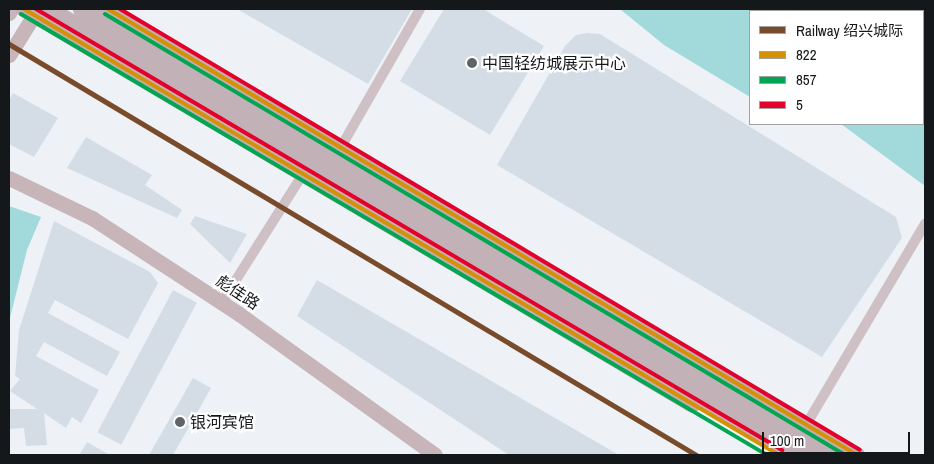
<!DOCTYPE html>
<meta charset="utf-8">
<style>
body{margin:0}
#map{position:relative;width:934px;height:464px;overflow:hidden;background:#eef2f6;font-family:"Archivo Narrow","Noto Sans SC",sans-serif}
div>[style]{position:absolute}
.water>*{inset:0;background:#a2dadc}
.building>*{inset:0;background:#d4dde6;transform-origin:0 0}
.street>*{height:10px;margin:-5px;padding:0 5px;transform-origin:5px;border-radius:5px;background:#cec0c4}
.secondary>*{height:15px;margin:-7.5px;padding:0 7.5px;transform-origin:7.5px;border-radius:7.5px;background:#c7b5ba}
.primary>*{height:16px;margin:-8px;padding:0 8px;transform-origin:8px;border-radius:8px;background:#c1adb4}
.highway>*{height:19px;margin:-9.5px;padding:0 9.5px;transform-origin:9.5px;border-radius:9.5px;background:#c3b1b8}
.bus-1>*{height:4px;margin:-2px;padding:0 2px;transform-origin:2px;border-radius:2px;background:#d59104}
.bus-2>*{height:4px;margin:-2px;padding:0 2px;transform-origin:2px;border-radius:2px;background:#00a651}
.bus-3>*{height:4px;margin:-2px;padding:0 2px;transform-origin:2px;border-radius:2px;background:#e4002b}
.rail-1>*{height:5px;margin:-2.5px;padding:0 2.5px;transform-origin:2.5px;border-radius:2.5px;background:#7a4b2a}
.dots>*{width:14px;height:14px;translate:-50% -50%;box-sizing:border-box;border:2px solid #fff;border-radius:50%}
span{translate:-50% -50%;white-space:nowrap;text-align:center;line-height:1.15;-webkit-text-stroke:4.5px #fff;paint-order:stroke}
.poi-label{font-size:16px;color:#15181a}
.left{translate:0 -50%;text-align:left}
.street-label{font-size:16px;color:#15181a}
.frame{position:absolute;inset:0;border:10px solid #15181a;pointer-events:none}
.legend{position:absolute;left:749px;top:10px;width:175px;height:115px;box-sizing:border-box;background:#fff;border:1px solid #a1a3a3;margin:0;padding:6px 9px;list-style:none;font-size:15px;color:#15181a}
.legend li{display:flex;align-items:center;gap:10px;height:25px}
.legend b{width:25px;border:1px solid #a1a3a3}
.scale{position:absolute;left:762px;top:432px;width:148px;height:22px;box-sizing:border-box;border:2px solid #15181a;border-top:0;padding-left:6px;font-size:15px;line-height:18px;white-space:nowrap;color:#15181a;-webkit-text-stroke:4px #fff;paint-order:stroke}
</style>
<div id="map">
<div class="water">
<i style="clip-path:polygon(620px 9px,850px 9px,853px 11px,750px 11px,750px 97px,664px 45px)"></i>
<i style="clip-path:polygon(923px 61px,925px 62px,925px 186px,841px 124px,923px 124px)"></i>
<i style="clip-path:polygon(9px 206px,41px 217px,27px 250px,9px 322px)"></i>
</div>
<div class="building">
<i style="clip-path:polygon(237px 9px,412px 9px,368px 84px)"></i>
<i style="clip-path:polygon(444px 9px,483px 9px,544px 46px,490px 135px,400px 81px)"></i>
<i style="clip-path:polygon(587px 33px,600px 34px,896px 217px,902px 238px,822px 357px,497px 165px,565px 46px,576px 35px)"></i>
<i style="clip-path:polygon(13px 93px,58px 118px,34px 157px,9px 144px,9px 101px)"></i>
<i style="clip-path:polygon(86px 137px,152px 175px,145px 185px,182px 210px,177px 218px,67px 168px)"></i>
<i style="clip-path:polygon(195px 216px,247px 234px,230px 263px,190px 224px)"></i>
<i style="clip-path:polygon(54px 221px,150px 272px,158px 283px,128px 339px,55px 300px,48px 313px,120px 352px,107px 376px,44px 342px,36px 356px,99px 390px,81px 423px,72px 417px,66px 428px,44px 413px,47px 445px,26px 446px,24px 428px,9px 429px,9px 409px,37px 409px,10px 391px,20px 379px,15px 376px,19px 330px)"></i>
<i style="clip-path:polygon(317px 280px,619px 455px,509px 455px,297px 316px)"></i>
<i style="left:173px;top:290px;width:27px;height:161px;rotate:28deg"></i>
<i style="clip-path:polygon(193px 378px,211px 388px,173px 455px,149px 455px)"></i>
<i style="clip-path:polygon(87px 442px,92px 445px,110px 455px,79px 455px)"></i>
</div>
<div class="street">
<i style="left:341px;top:147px;width:159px;rotate:-60.2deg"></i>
<i style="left:222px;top:302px;width:151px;rotate:-57.7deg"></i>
<i style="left:806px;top:425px;width:234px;rotate:-59.4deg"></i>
</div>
<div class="secondary">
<i style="left:9px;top:13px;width:4px;rotate:-63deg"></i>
<i style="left:9px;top:55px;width:47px;rotate:-58deg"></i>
<i style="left:9px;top:178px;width:92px;rotate:25.7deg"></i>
<i style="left:92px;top:218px;width:176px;rotate:33.1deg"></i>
<i style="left:239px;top:314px;width:241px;rotate:35.7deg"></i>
</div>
<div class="primary">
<i style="left:24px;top:9px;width:777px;rotate:30.62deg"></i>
<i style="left:108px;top:9px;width:872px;rotate:30.77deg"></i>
</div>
<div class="highway">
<i style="left:47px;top:9px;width:872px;rotate:30.77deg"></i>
<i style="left:82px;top:9px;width:868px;rotate:30.91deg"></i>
</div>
<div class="bus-1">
<i style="left:24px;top:9px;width:877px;rotate:30.57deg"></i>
<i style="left:108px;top:9px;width:872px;rotate:30.77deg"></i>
</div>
<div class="bus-2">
<i style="left:21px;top:14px;width:867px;rotate:30.59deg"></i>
<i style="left:105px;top:14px;width:861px;rotate:30.79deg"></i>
</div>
<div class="bus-3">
<i style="left:36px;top:9px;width:867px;rotate:30.59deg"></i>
<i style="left:120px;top:9px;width:861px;rotate:30.79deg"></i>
</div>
<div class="rail-1">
<i style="left:9px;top:44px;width:801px;rotate:30.89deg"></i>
</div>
<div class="dots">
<i style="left:472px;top:63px;background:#616467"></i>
<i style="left:180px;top:422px;background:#616467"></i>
</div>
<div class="poi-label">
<span class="left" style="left:482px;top:63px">中国轻纺城展示中心</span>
<span class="left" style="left:190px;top:422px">银河宾馆</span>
</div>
<div class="street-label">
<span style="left:238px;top:292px;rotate:34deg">彪佳路</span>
</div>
<div class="frame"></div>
<ul class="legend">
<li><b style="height:6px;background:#7a4b2a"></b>Railway 绍兴城际</li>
<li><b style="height:6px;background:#d59104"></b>822</li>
<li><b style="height:6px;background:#00a651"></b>857</li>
<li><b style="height:6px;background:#e4002b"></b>5</li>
</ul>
<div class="scale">100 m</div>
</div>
